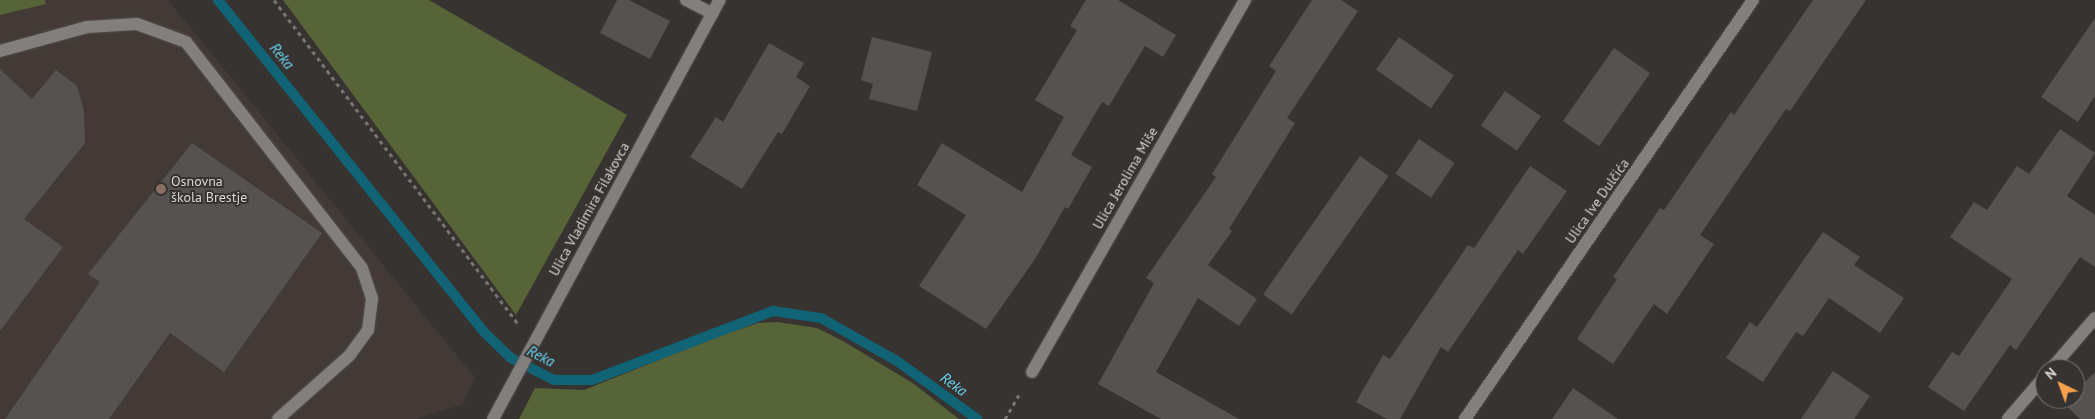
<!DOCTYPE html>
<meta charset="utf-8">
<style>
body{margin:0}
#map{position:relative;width:2095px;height:419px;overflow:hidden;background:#363331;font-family:"PT Sans",sans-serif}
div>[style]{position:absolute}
.built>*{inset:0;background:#433a35}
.green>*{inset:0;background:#576438}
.stream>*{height:10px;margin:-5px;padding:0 5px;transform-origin:5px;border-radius:5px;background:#116376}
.building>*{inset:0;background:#555250;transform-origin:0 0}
.path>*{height:3px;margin-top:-1.5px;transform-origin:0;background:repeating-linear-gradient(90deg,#777472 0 4px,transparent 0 8px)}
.roads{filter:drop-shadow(0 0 1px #524f4d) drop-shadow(0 0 1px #524f4d)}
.minor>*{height:12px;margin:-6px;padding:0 6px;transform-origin:6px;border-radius:6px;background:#827f7c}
.dots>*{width:14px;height:14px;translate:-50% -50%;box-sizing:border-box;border:2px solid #363331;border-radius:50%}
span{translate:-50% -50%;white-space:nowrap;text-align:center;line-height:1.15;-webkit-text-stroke:4px #363331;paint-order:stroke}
.street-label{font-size:14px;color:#d7d6d4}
.poi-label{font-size:14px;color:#d7d6d4}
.left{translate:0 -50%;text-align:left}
.water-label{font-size:15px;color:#68d5f4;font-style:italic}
.north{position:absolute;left:2035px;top:359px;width:50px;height:50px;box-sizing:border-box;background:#363331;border:1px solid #767472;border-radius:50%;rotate:318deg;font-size:14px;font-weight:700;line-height:20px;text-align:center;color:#d7d6d4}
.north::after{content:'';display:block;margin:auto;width:18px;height:22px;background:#f8a04b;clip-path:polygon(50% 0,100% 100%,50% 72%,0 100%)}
</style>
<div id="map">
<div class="built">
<i style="clip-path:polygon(0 0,168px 0,475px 378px,463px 404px,417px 419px,0 419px)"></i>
</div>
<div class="green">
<i style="clip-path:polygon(0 0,45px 0,46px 4px,0 15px)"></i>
<i style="clip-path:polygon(283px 0,429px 0,627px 115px,516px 315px)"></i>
<i style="clip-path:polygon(777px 322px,817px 328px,843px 341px,914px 384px,959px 419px,519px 419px,535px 388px,584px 390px,711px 339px,758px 323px)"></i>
</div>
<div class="stream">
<i style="left:218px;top:0;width:425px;rotate:51.3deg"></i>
<i style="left:484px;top:332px;width:37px;rotate:44deg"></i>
<i style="left:511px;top:358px;width:48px;rotate:27.1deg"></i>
<i style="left:554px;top:380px;width:38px"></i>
<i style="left:592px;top:380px;width:194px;rotate:-20.9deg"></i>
<i style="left:773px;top:311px;width:49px;rotate:8.3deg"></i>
<i style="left:821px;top:318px;width:87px;rotate:29.5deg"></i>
<i style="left:897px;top:361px;width:99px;rotate:35.9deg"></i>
</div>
<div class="building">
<i style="clip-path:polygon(617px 0,629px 0,670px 21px,650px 59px,600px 33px)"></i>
<i style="clip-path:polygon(1086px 0,1118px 0,1176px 35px,1163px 57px,1145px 46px,1109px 106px,1102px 102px,1071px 155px,1092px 167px,1068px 209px,1065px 207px,1035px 259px,986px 329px,919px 286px,966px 215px,917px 185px,942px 143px,1022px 192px,1064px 117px,1035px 100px,1077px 30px,1070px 26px)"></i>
<i style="clip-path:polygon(1312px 0,1341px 0,1358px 11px,1287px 118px,1295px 123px,1229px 229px,1232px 231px,1208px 265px,1257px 299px,1239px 326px,1198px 298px,1156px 372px,1239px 419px,1161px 419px,1098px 384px,1154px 283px,1146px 278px,1216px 177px,1212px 174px,1276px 71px,1269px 66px)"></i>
<i style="clip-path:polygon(1813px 0,1866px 0,1790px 111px,1786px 109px,1700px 235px,1714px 244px,1667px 314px,1654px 304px,1613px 364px,1577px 339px,1617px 279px,1613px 277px,1660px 208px,1664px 210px,1731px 112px,1734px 115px)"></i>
<i style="clip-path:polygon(2095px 18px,2095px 96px,2078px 122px,2041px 97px)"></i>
<i style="clip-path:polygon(872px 37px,932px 52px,917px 111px,869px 99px,873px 84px,861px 80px)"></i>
<i style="left:1399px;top:37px;width:67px;height:40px;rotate:35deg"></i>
<i style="clip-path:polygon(769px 43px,804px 63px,796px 77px,810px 86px,782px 134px,778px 132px,742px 189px,690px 157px,716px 117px,723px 122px)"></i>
<i style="left:1614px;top:48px;width:44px;height:89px;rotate:35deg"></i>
<i style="clip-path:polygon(0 69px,32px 99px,56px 70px,77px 86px,84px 111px,85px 143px,24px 219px,63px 247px,0 331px)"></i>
<i style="left:1505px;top:91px;width:44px;height:42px;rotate:35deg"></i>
<i style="clip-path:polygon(2060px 129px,2095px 153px,2067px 196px,2095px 215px,2095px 267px,2080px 257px,2016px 350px,2010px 345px,1964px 411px,1928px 387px,1952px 352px,1959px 356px,2012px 279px,1950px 237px,1974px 202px,1987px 210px,2017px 166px,2029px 174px)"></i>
<i style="left:1419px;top:139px;width:43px;height:42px;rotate:34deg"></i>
<i style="clip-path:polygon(192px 143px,322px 233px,224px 372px,170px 333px,109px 419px,5px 419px,100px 282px,88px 274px)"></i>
<i style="left:1360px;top:156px;width:35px;height:169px;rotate:35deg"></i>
<i style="clip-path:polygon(1530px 166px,1567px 191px,1523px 254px,1518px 250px,1448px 352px,1441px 347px,1400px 419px,1387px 419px,1356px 402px,1383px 355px,1390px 359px,1468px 245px,1474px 248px)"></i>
<i style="clip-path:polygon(1823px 232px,1860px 257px,1854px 265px,1904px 298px,1880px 333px,1829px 298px,1803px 336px,1796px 332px,1763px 382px,1726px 358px,1750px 322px,1757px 327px)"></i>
<i style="clip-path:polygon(1833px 371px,1870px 396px,1854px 419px,1801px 419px)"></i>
<i style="clip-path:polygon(2095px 372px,2095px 419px,2080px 419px,2064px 404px,2069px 399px,2075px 399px,2075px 392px)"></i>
<i style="clip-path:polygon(1573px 388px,1618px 419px,1552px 419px)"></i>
</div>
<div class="path">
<i style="left:274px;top:0;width:407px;rotate:53deg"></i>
<i style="left:1005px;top:419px;width:32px;rotate:-60deg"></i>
</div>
<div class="roads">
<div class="minor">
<i style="left:686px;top:0;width:30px;rotate:27deg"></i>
<i style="left:0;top:51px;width:90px;rotate:-15.4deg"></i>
<i style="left:87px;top:27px;width:50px;rotate:-3.4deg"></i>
<i style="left:137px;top:24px;width:52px;rotate:20.2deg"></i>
<i style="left:186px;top:42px;width:286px;rotate:52.1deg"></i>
<i style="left:362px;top:268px;width:32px;rotate:72deg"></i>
<i style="left:372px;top:298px;width:32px;rotate:97deg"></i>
<i style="left:368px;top:330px;width:31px;rotate:126deg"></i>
<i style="left:350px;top:355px;width:96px;rotate:138.4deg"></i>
<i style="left:2051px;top:369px;width:67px;rotate:-49.2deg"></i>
<i style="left:1032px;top:372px;width:429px;rotate:-60.2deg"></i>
<i style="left:493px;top:419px;width:477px;rotate:-61.6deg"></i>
<i style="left:1465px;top:419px;width:508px;rotate:-55.5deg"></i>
<i style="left:2008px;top:419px;width:57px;rotate:-49.3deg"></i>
</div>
</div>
<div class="dots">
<i style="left:161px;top:189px;background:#8d6e63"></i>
</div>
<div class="street-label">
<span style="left:1125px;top:178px;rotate:-60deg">Ulica Jerolima Miše</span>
<span style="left:1597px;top:201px;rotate:-55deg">Ulica Ive Dulčića</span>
<span style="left:589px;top:209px;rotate:-61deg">Ulica Vladimira Filakovca</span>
</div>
<div class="poi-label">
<span class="left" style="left:171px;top:189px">Osnovna<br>škola Brestje</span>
</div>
<div class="water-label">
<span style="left:282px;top:56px;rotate:51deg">Reka</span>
<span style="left:541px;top:356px;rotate:27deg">Reka</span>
<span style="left:954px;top:384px;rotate:36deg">Reka</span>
</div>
<div class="north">N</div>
</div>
